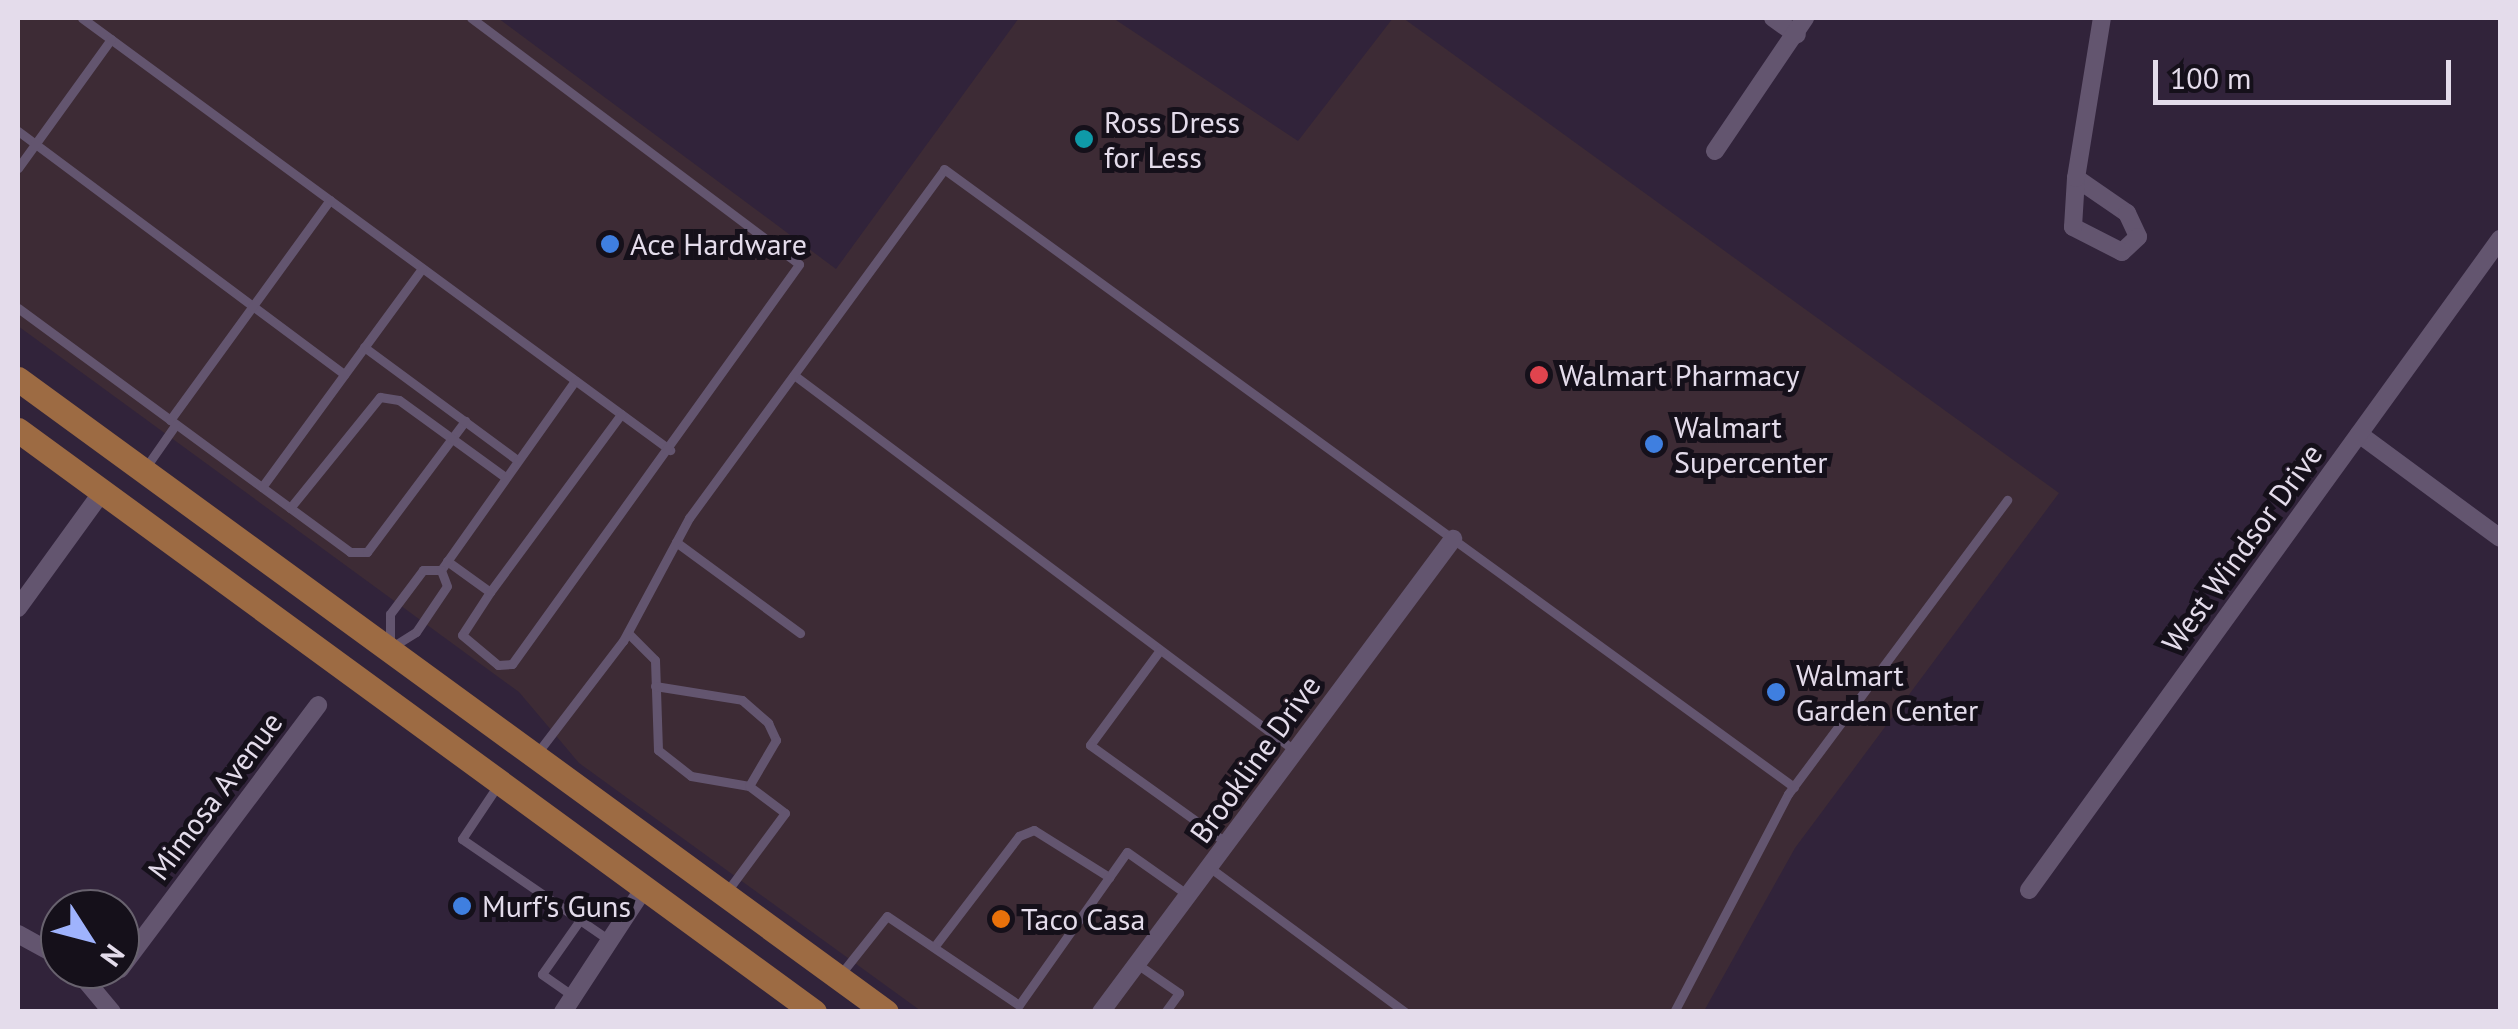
<!DOCTYPE html>
<style>
body{margin:0}
#map{position:relative;width:2518px;height:1029px;overflow:hidden;background:#31233a;font-family:"PT Sans",sans-serif}
div>[style]{position:absolute}
.commercial>*{inset:0;background:#3d2b35}
.lane>*{height:9px;margin:-4.5px;padding:0 4.5px;transform-origin:4.5px;border-radius:4.5px;background:#63556f}
.street>*{height:18px;margin:-9px;padding:0 9px;transform-origin:9px;border-radius:9px;background:#63556f}
.primary>*{height:25px;margin:-12.5px;padding:0 12.5px;transform-origin:12.5px;border-radius:12.5px;background:#9d6b43}
.dots>*{width:28px;height:28px;translate:-50% -50%;box-sizing:border-box;border:5px solid #15101a;border-radius:50%}
span{translate:-50% -50%;white-space:nowrap;text-align:center;line-height:1.15;-webkit-text-stroke:10px #15101a;paint-order:stroke}
.poi-label{font-size:30px;color:#e4dceb}
.left{translate:0 -50%;text-align:left}
.street-label{font-size:30px;color:#e4dceb}
.frame{position:absolute;inset:0;border:20px solid #e4dceb;pointer-events:none}
.north{position:absolute;left:40px;top:889px;width:100px;height:100px;box-sizing:border-box;background:#15101a;border:2px solid #68626e;border-radius:50%;rotate:126deg;font-size:28px;font-weight:700;line-height:40px;text-align:center;color:#e4dceb}
.north::after{content:'';display:block;margin:auto;width:35px;height:45px;background:#9fb3fd;clip-path:polygon(50% 0,100% 100%,50% 72%,0 100%)}
.scale{position:absolute;left:2153px;top:60px;width:298px;height:45px;box-sizing:border-box;border:5px solid #e4dceb;border-top:0;padding-left:12px;font-size:30px;line-height:35px;white-space:nowrap;color:#e4dceb;-webkit-text-stroke:8px #15101a;paint-order:stroke}
</style>
<div id="map">
<div class="commercial">
<i style="clip-path:polygon(18px 18px,498px 18px,836px 269px,1019px 18px,1113px 18px,1298px 141px,1393px 18px,1403px 18px,2059px 493px,1795px 848px,1704px 1011px,921px 1011px,579px 763px,519px 692px,18px 326px)"></i>
</div>
<div class="lane">
<i style="left:82px;top:18px;width:730px;rotate:36.3deg"></i>
<i style="left:18px;top:131px;width:407px;rotate:36.7deg"></i>
<i style="left:18px;top:168px;width:159px;rotate:-54.2deg"></i>
<i style="left:18px;top:308px;width:412px;rotate:36.3deg"></i>
<i style="left:350px;top:552px;width:17px"></i>
<i style="left:367px;top:552px;width:164px;rotate:-53.2deg"></i>
<i style="left:364px;top:347px;width:190px;rotate:36.4deg"></i>
<i style="left:794px;top:375px;width:625px;rotate:36.87deg"></i>
<i style="left:170px;top:420px;width:272px;rotate:-54deg"></i>
<i style="left:146px;top:467px;width:52px;rotate:-55.1deg"></i>
<i style="left:262px;top:487px;width:271px;rotate:-53.8deg"></i>
<i style="left:290px;top:508px;width:143px;rotate:-51deg"></i>
<i style="left:380px;top:397px;width:19px;rotate:9deg"></i>
<i style="left:399px;top:400px;width:131px;rotate:36deg"></i>
<i style="left:676px;top:542px;width:154px;rotate:36.3deg"></i>
<i style="left:447px;top:561px;width:53px;rotate:35.8deg"></i>
<i style="left:490px;top:592px;width:51px;rotate:123.1deg"></i>
<i style="left:462px;top:635px;width:47px;rotate:39.8deg"></i>
<i style="left:498px;top:665px;width:14px;rotate:-4deg"></i>
<i style="left:512px;top:664px;width:492px;rotate:-54.3deg"></i>
<i style="left:799px;top:264px;width:410px;rotate:-143.1deg"></i>
<i style="left:441px;top:570px;width:232px;rotate:-54.7deg"></i>
<i style="left:490px;top:592px;width:221px;rotate:-53.6deg"></i>
<i style="left:628px;top:633px;width:38px;rotate:45deg"></i>
<i style="left:655px;top:660px;width:90px;rotate:88.1deg"></i>
<i style="left:658px;top:750px;width:42px;rotate:38.2deg"></i>
<i style="left:691px;top:776px;width:59px;rotate:9.8deg"></i>
<i style="left:749px;top:786px;width:45px;rotate:36.9deg"></i>
<i style="left:785px;top:813px;width:101px;rotate:126.5deg"></i>
<i style="left:390px;top:646px;width:32px;rotate:-90deg"></i>
<i style="left:390px;top:614px;width:55px;rotate:-53.1deg"></i>
<i style="left:423px;top:570px;width:18px"></i>
<i style="left:392px;top:647px;width:28px;rotate:-32deg"></i>
<i style="left:416px;top:632px;width:55px;rotate:-56deg"></i>
<i style="left:447px;top:586px;width:17px;rotate:-111deg"></i>
<i style="left:1160px;top:650px;width:118px;rotate:126.4deg"></i>
<i style="left:1090px;top:745px;width:168px;rotate:35.6deg"></i>
<i style="left:655px;top:686px;width:88px;rotate:9.1deg"></i>
<i style="left:742px;top:700px;width:35px;rotate:41deg"></i>
<i style="left:768px;top:723px;width:19px;rotate:65deg"></i>
<i style="left:776px;top:740px;width:53px;rotate:120.4deg"></i>
<i style="left:538px;top:752px;width:140px;rotate:-52.6deg"></i>
<i style="left:623px;top:641px;width:140px;rotate:-61.8deg"></i>
<i style="left:689px;top:518px;width:432px;rotate:-53.8deg"></i>
<i style="left:944px;top:169px;width:1051px;rotate:36.02deg"></i>
<i style="left:498px;top:785px;width:65px;rotate:123.7deg"></i>
<i style="left:462px;top:839px;width:178px;rotate:34.5deg"></i>
<i style="left:1209px;top:867px;width:244px;rotate:36.5deg"></i>
<i style="left:934px;top:947px;width:140px;rotate:-52.6deg"></i>
<i style="left:1019px;top:836px;width:16px;rotate:-22deg"></i>
<i style="left:1034px;top:830px;width:89px;rotate:32.1deg"></i>
<i style="left:1137px;top:964px;width:51px;rotate:34.6deg"></i>
<i style="left:1179px;top:993px;width:24px;rotate:126deg"></i>
<i style="left:840px;top:975px;width:75px;rotate:-51.5deg"></i>
<i style="left:887px;top:916px;width:159px;rotate:34deg"></i>
<i style="left:1019px;top:1005px;width:187px;rotate:-54.8deg"></i>
<i style="left:1127px;top:852px;width:75px;rotate:35.2deg"></i>
<i style="left:573px;top:996px;width:38px;rotate:-145deg"></i>
<i style="left:542px;top:974px;width:66px;rotate:-54.9deg"></i>
<i style="left:1674px;top:1012px;width:246px;rotate:-62.4deg"></i>
<i style="left:1788px;top:794px;width:367px;rotate:-53.3deg"></i>
</div>
<div class="street">
<i style="left:1773px;top:18px;width:29px;rotate:35deg"></i>
<i style="left:1715px;top:151px;width:161px;rotate:-55.9deg"></i>
<i style="left:2076px;top:178px;width:62px;rotate:34.5deg"></i>
<i style="left:2127px;top:213px;width:26px;rotate:65deg"></i>
<i style="left:2138px;top:237px;width:22px;rotate:137deg"></i>
<i style="left:2122px;top:252px;width:55px;rotate:-153deg"></i>
<i style="left:2073px;top:227px;width:49px;rotate:-86.5deg"></i>
<i style="left:2076px;top:178px;width:162px;rotate:-80.8deg"></i>
<i style="left:2359px;top:434px;width:175px;rotate:36.4deg"></i>
<i style="left:18px;top:608px;width:143px;rotate:-54.1deg"></i>
<i style="left:2029px;top:890px;width:804px;rotate:-54.11deg"></i>
<i style="left:18px;top:934px;width:48px;rotate:28.7deg"></i>
<i style="left:76px;top:969px;width:56px;rotate:50.1deg"></i>
<i style="left:120px;top:969px;width:330px;rotate:-53.1deg"></i>
<i style="left:563px;top:1012px;width:148px;rotate:-56.8deg"></i>
<i style="left:1101px;top:1012px;width:590px;rotate:-53.34deg"></i>
</div>
<div class="primary">
<i style="left:18px;top:379px;width:1074px;rotate:36.1deg"></i>
<i style="left:18px;top:430px;width:986px;rotate:36.17deg"></i>
</div>
<div class="dots">
<i style="left:1084px;top:139px;background:#0f9aa8"></i>
<i style="left:610px;top:244px;background:#3f7fe0"></i>
<i style="left:1539px;top:375px;background:#e0444e"></i>
<i style="left:1654px;top:444px;background:#3f7fe0"></i>
<i style="left:1776px;top:692px;background:#3f7fe0"></i>
<i style="left:462px;top:906px;background:#3f7fe0"></i>
<i style="left:1001px;top:919px;background:#e8710a"></i>
</div>
<div class="poi-label">
<span class="left" style="left:1104px;top:139px">Ross Dress<br>for Less</span>
<span class="left" style="left:630px;top:244px">Ace Hardware</span>
<span class="left" style="left:1559px;top:375px">Walmart Pharmacy</span>
<span class="left" style="left:1674px;top:444px">Walmart<br>Supercenter</span>
<span class="left" style="left:1796px;top:692px">Walmart<br>Garden Center</span>
<span class="left" style="left:482px;top:906px">Murf's Guns</span>
<span class="left" style="left:1021px;top:919px">Taco Casa</span>
</div>
<div class="street-label">
<span style="left:2242px;top:548px;rotate:-54deg">West Windsor Drive</span>
<span style="left:1255px;top:759px;rotate:-54deg">Brookline Drive</span>
<span style="left:215px;top:796px;rotate:-53deg">Mimosa Avenue</span>
</div>
<div class="frame"></div>
<div class="north">N</div>
<div class="scale">100 m</div>
</div>
